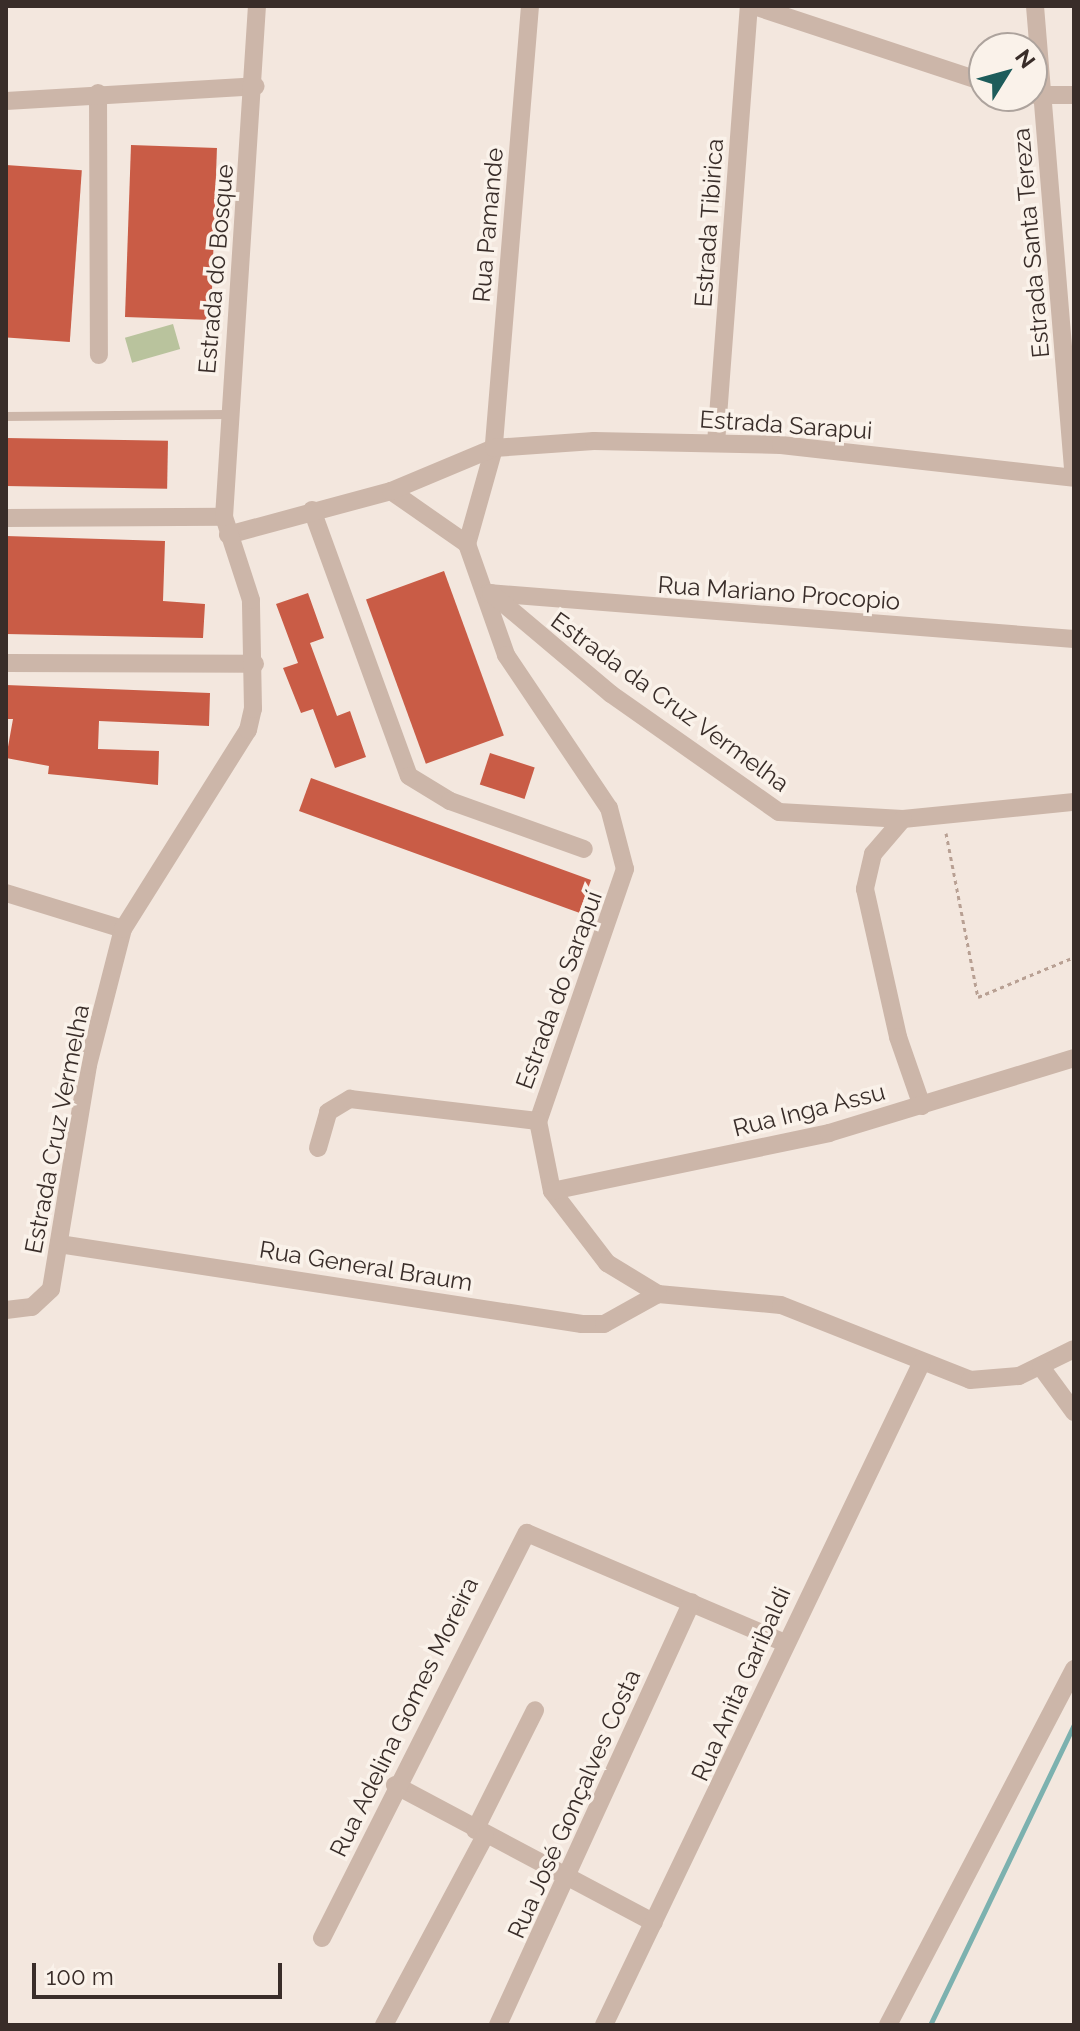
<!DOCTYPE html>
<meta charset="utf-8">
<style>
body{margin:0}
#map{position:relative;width:1080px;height:2031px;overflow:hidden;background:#f3e7de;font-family:Raleway,sans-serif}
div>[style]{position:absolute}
.green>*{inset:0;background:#b9c39d;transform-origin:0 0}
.stream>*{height:5px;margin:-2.5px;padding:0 2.5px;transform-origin:2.5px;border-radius:2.5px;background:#7cb1af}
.building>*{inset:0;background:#c95c46;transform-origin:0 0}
.path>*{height:3px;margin-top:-1.5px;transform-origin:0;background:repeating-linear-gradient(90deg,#b8a093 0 4px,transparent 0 8px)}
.service>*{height:9px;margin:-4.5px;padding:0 4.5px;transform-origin:4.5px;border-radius:4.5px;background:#ccb6a9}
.minor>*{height:18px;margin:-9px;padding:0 9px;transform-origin:9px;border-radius:9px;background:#ccb6a9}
span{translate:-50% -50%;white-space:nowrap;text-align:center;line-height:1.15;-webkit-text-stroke:7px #faf2ea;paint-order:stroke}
.street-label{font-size:24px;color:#392d29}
.frame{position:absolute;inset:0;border:8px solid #392d29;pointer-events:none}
.north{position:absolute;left:968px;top:32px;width:80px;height:80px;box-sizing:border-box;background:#faf2ea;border:2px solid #ada39d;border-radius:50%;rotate:53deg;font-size:22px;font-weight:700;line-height:32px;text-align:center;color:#392d29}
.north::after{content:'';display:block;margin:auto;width:28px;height:36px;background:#1d5c5b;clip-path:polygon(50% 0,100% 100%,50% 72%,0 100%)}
.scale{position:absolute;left:32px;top:1963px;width:250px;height:36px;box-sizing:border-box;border:4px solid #392d29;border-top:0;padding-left:10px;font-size:24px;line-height:28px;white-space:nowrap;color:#392d29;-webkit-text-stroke:6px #faf2ea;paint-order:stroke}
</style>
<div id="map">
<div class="green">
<i style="left:173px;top:324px;width:26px;height:50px;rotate:74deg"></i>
</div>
<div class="stream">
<i style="left:930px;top:2025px;width:334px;rotate:-64.4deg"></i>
</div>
<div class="building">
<i style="left:131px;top:145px;width:86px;height:172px;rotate:2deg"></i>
<i style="left:6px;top:165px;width:76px;height:172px;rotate:4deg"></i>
<i style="left:6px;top:438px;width:162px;height:48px;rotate:1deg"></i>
<i style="clip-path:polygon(6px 536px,165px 541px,163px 601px,205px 604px,203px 638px,6px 634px)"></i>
<i style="left:444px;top:571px;width:175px;height:83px;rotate:70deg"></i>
<i style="clip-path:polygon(308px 593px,324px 638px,310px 643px,337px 716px,350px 711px,366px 757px,335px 768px,313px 709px,301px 713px,283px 668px,298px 663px,276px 604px)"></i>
<i style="clip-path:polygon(6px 685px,210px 693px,209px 726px,99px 721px,98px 749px,159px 751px,158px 785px,48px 774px,49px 766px,6px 758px,13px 719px,6px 719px)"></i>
<i style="left:490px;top:753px;width:47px;height:33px;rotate:18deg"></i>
<i style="left:311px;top:778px;width:298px;height:35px;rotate:20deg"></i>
</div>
<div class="path">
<i style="left:946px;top:833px;width:167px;rotate:79deg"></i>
<i style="left:978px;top:997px;width:104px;rotate:-22.6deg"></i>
</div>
<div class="service">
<i style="left:6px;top:416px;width:222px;rotate:-0.5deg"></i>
</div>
<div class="minor">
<i style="left:530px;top:6px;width:443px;rotate:94.7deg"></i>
<i style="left:494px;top:448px;width:100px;rotate:105.7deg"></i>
<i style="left:467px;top:544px;width:118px;rotate:70.6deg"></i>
<i style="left:506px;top:655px;width:184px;rotate:56.1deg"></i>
<i style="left:609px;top:808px;width:63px;rotate:75.3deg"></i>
<i style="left:625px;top:869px;width:267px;rotate:109deg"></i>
<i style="left:538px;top:1121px;width:71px;rotate:78.7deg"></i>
<i style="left:552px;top:1191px;width:91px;rotate:52.6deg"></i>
<i style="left:607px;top:1263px;width:60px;rotate:31.3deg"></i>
<i style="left:658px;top:1294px;width:123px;rotate:5.1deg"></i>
<i style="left:781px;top:1305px;width:203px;rotate:21.6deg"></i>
<i style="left:970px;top:1380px;width:49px;rotate:-4.7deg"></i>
<i style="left:1019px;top:1376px;width:61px;rotate:-26.1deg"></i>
<i style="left:754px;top:6px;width:242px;rotate:18.3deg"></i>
<i style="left:1035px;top:6px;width:473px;rotate:85.3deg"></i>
<i style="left:98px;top:93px;width:262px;rotate:89.8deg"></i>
<i style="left:1035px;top:95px;width:39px"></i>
<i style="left:6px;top:101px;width:250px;rotate:-3.4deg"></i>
<i style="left:716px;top:443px;width:438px;rotate:-85.7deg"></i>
<i style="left:391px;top:491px;width:93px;rotate:34.9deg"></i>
<i style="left:312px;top:510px;width:283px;rotate:70deg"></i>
<i style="left:409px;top:776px;width:48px;rotate:31.4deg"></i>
<i style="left:450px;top:801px;width:142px;rotate:19.7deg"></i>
<i style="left:6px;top:518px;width:218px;rotate:-0.3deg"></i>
<i style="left:228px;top:535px;width:169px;rotate:-15.1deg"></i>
<i style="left:391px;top:491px;width:112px;rotate:-22.7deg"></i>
<i style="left:494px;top:448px;width:100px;rotate:-4deg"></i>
<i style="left:594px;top:441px;width:187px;rotate:1.2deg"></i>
<i style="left:781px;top:445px;width:295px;rotate:6.4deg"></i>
<i style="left:488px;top:593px;width:588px;rotate:4.49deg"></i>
<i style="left:491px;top:593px;width:157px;rotate:40.1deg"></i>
<i style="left:611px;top:694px;width:205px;rotate:35.1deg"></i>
<i style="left:779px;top:812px;width:124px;rotate:3.2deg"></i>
<i style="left:903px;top:819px;width:172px;rotate:-5.7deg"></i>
<i style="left:6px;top:663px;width:249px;rotate:0.2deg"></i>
<i style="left:903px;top:819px;width:46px;rotate:130.6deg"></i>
<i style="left:873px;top:854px;width:36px;rotate:103deg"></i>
<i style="left:865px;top:889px;width:152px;rotate:77.4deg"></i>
<i style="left:898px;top:1037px;width:73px;rotate:70.8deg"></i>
<i style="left:6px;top:893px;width:122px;rotate:17.1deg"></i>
<i style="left:318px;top:1148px;width:37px;rotate:-74deg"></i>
<i style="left:328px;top:1112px;width:26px;rotate:-31deg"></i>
<i style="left:350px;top:1099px;width:189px;rotate:6.7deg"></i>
<i style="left:552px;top:1191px;width:283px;rotate:-11.8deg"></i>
<i style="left:829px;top:1133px;width:256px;rotate:-17deg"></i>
<i style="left:59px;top:1244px;width:529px;rotate:8.7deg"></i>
<i style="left:582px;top:1324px;width:22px"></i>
<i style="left:604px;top:1324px;width:62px;rotate:-29.1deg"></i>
<i style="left:6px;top:1310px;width:26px;rotate:-7deg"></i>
<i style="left:32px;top:1307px;width:26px;rotate:-43deg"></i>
<i style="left:51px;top:1289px;width:227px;rotate:-80.6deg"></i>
<i style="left:88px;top:1065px;width:140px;rotate:-75.6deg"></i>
<i style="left:123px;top:929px;width:235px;rotate:-57.9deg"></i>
<i style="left:248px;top:730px;width:22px;rotate:-77deg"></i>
<i style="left:253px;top:709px;width:109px;rotate:-91.1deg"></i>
<i style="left:251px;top:600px;width:87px;rotate:-108deg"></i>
<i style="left:224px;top:517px;width:512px;rotate:-86.31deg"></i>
<i style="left:1041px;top:1367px;width:56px;rotate:53.7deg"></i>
<i style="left:395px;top:1785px;width:293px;rotate:28deg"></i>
<i style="left:475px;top:1830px;width:134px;rotate:-63.4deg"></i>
<i style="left:322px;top:1938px;width:454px;rotate:-63.2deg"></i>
<i style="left:527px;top:1533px;width:278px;rotate:23.1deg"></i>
<i style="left:384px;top:2025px;width:214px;rotate:-61.9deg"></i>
<i style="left:498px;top:2025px;width:465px;rotate:-65.4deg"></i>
<i style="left:604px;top:2025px;width:735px;rotate:-64.38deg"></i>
<i style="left:888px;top:2025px;width:402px;rotate:-62.4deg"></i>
</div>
<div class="street-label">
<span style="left:709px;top:223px;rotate:-86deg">Estrada Tibirica</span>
<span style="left:488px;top:225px;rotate:-85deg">Rua Pamande</span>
<span style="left:1031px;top:243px;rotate:-95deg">Estrada Santa Tereza</span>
<span style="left:216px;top:269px;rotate:-85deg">Estrada do Bosque</span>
<span style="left:786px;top:425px;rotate:4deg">Estrada Sarapui</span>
<span style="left:779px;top:593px;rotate:4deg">Rua Mariano Procopio</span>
<span style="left:670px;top:702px;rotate:36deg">Estrada da Cruz Vermelha</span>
<span style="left:559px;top:990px;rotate:-70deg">Estrada do Sarapuí</span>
<span style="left:809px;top:1110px;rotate:-14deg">Rua Inga Assu</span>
<span style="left:57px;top:1129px;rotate:-79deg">Estrada Cruz Vermelha</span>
<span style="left:366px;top:1266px;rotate:9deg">Rua General Braum</span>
<span style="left:741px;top:1684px;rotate:-66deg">Rua Anita Garibaldi</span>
<span style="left:404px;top:1717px;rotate:-64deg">Rua Adelina Gomes Moreira</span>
<span style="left:574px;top:1804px;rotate:-66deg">Rua José Gonçalves Costa</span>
</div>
<div class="frame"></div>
<div class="north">N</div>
<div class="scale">100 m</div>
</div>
